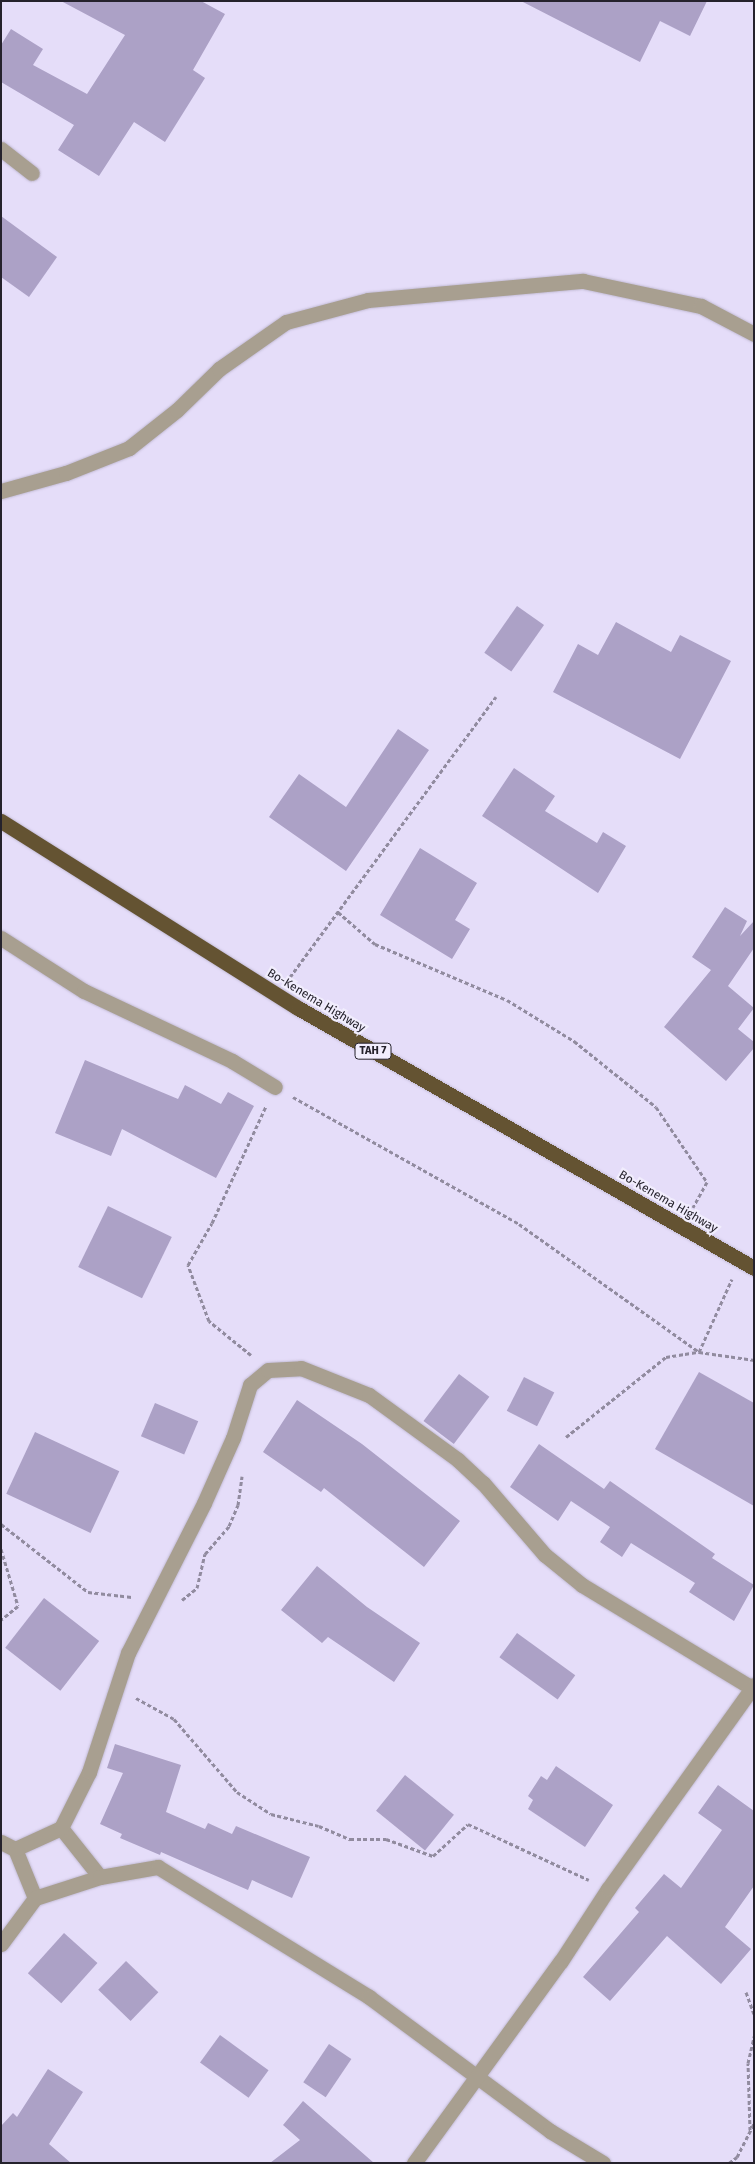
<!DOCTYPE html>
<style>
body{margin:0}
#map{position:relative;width:755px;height:2164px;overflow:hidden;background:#e5ddf9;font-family:"Fira Sans",sans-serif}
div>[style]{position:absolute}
.building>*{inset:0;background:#aca1c6;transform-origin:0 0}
.path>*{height:3px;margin-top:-1.5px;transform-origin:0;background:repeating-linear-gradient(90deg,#918b9f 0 4px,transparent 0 6.5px)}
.roads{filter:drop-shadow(0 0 1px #c2bbd4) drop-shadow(0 0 1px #c2bbd4)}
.street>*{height:15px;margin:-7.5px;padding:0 7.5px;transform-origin:7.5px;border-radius:7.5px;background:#a89f90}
.highway>*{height:15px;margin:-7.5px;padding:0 7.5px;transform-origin:7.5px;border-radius:7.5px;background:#645332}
span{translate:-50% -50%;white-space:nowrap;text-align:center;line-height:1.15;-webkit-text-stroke:4.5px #f1edfd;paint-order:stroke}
.shield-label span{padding:1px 4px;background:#f1edfd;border:1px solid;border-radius:4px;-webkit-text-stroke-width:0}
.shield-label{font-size:11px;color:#25222c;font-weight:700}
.street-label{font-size:12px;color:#25222c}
.frame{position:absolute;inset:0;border:2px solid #25222c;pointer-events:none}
</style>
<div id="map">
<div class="building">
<i style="clip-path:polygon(61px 1px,201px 1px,225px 14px,193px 70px,205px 78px,165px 142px,134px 122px,99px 176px,58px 150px,74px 125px,1px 82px,1px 45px,11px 29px,43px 49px,33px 65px,87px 94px,125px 35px)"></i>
<i style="clip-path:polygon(521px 1px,707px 1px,690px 36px,660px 21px,640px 62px)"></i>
<i style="clip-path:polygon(1px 216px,57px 257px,29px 297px,1px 277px)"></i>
<i style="left:517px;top:606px;width:33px;height:57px;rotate:35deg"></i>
<i style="clip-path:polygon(616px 622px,671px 652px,680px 635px,731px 661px,680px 759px,553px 692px,578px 644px,598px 655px)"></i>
<i style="clip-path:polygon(398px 729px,429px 750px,346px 871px,269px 817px,299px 774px,346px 807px)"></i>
<i style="clip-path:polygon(514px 768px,555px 796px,545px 811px,597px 843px,603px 832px,626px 846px,598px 893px,482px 816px)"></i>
<i style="clip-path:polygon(420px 848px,477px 883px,455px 920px,470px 929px,452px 959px,380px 915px)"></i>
<i style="clip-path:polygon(725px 907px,747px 921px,740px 936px,754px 921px,754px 948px,728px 986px,754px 1008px,738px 1029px,754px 1042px,754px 1048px,726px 1081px,664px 1027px,711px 970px,692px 957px)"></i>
<i style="clip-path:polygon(85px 1060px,178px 1099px,185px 1085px,221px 1104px,228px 1092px,254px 1106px,216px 1178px,122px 1129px,111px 1156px,55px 1133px)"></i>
<i style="left:108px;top:1206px;width:71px;height:68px;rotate:26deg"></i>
<i style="clip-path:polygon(699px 1372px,754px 1403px,754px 1506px,655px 1449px)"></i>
<i style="left:459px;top:1374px;width:38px;height:59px;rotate:37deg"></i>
<i style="left:524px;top:1377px;width:34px;height:38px;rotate:27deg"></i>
<i style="clip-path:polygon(297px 1400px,362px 1444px,460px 1521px,424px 1567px,324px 1488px,321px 1492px,263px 1452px)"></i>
<i style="left:155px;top:1403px;width:47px;height:36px;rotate:23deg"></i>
<i style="left:35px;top:1432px;width:93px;height:68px;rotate:25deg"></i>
<i style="clip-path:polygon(539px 1444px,604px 1489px,610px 1481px,715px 1554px,712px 1558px,754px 1585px,734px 1621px,689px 1592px,695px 1583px,631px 1543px,622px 1557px,600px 1542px,610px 1527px,571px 1501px,558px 1521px,510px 1487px)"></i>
<i style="clip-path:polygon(317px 1566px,367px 1607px,420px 1643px,394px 1682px,328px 1637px,322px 1643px,281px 1610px)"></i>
<i style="left:44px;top:1598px;width:70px;height:63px;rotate:38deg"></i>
<i style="left:517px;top:1633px;width:72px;height:30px;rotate:36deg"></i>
<i style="clip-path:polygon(115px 1744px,181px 1765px,166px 1812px,205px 1829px,208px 1823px,232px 1834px,236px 1826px,310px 1857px,292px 1898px,252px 1880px,248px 1890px,161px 1852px,160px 1855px,120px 1838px,122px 1834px,100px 1824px,123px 1773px,107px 1768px)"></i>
<i style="clip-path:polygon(556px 1766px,613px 1805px,585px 1847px,528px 1809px,533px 1800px,528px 1796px,541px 1776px,547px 1780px)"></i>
<i style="left:405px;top:1775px;width:63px;height:46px;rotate:39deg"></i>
<i style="clip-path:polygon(718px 1785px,754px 1811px,754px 1886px,725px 1927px,751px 1949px,721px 1984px,667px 1936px,610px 2001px,583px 1977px,639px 1912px,635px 1908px,664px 1874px,681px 1888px,722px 1830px,698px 1813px)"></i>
<i style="left:64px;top:1933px;width:45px;height:54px;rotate:42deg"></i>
<i style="left:126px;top:1961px;width:45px;height:40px;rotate:44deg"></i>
<i style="left:220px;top:2035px;width:60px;height:34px;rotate:36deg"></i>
<i style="left:329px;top:2044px;width:27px;height:46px;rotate:34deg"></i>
<i style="clip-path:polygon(48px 2069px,83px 2092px,49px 2144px,71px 2163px,1px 2163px,1px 2126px,13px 2113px,17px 2117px)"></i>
<i style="clip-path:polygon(303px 2101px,374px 2163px,270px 2163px,300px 2140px,283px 2125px)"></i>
</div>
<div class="path">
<i style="left:338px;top:912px;width:49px;rotate:40.9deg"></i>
<i style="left:375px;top:944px;width:143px;rotate:23deg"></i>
<i style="left:507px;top:1000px;width:79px;rotate:31.5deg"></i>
<i style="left:574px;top:1041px;width:105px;rotate:38.8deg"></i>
<i style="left:656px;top:1107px;width:91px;rotate:55.8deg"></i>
<i style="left:707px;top:1182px;width:29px;rotate:119deg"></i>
<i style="left:290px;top:977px;width:348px;rotate:-53.7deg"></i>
<i style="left:293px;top:1097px;width:259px;rotate:29.3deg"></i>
<i style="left:519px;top:1224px;width:221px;rotate:35.4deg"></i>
<i style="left:699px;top:1352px;width:56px;rotate:8.3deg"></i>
<i style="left:251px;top:1355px;width:54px;rotate:-141deg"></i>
<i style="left:209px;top:1321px;width:60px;rotate:-110.6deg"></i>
<i style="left:188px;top:1265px;width:48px;rotate:-60.3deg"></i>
<i style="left:212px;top:1223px;width:129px;rotate:-65.2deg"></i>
<i style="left:566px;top:1437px;width:128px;rotate:-38.7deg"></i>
<i style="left:666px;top:1357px;width:33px;rotate:-9deg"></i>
<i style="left:699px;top:1352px;width:80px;rotate:-65.7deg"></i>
<i style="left:1px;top:1524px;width:110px;rotate:38deg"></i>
<i style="left:88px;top:1592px;width:44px;rotate:6.5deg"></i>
<i style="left:1px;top:1549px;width:59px;rotate:73.4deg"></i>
<i style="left:18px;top:1606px;width:22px;rotate:141deg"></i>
<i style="left:182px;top:1600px;width:19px;rotate:-39deg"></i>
<i style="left:197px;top:1588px;width:35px;rotate:-77deg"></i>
<i style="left:205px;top:1554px;width:37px;rotate:-49deg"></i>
<i style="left:229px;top:1526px;width:23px;rotate:-67deg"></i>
<i style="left:238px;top:1505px;width:29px;rotate:-82deg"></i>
<i style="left:136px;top:1698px;width:43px;rotate:28.9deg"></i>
<i style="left:174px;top:1719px;width:96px;rotate:49.2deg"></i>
<i style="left:237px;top:1792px;width:40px;rotate:32.9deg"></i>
<i style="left:271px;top:1814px;width:49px;rotate:14deg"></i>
<i style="left:319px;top:1826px;width:34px;rotate:23deg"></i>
<i style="left:350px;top:1839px;width:36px"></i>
<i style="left:386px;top:1839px;width:50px;rotate:19.9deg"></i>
<i style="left:433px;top:1856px;width:47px;rotate:-42.4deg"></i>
<i style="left:468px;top:1824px;width:133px;rotate:24.8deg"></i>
<i style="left:746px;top:1992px;width:23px;rotate:70deg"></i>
<i style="left:750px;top:2130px;width:67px;rotate:-91.7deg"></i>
<i style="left:748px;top:2063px;width:28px;rotate:-77deg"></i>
<i style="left:729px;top:2163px;width:10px;rotate:-37deg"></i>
<i style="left:737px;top:2157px;width:37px;rotate:-63deg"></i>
</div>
<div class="roads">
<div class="street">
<i style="left:1px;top:149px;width:39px;rotate:38deg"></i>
<i style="left:1px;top:491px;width:67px;rotate:-15.5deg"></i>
<i style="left:66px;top:473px;width:68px;rotate:-21.6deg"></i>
<i style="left:129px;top:448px;width:61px;rotate:-38.4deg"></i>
<i style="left:177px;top:410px;width:59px;rotate:-44.3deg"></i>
<i style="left:219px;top:369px;width:82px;rotate:-35deg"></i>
<i style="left:286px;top:322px;width:85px;rotate:-15deg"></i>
<i style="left:368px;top:300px;width:216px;rotate:-5.1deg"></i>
<i style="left:583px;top:281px;width:121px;rotate:12deg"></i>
<i style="left:701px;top:306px;width:60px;rotate:27.8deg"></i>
<i style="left:1px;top:938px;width:98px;rotate:32.6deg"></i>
<i style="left:84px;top:991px;width:164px;rotate:25.3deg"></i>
<i style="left:232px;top:1061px;width:50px;rotate:31.2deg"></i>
<i style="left:1px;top:1842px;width:16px;rotate:27deg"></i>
<i style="left:15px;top:1849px;width:53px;rotate:67.8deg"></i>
<i style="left:15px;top:1849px;width:51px;rotate:-24.5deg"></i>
<i style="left:100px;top:1877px;width:63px;rotate:-128.5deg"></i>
<i style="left:61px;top:1828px;width:63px;rotate:-63.4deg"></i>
<i style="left:89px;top:1772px;width:125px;rotate:-71.9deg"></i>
<i style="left:128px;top:1653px;width:168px;rotate:-63.1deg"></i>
<i style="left:204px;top:1503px;width:71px;rotate:-66deg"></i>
<i style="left:233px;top:1438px;width:56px;rotate:-72.2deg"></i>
<i style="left:250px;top:1385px;width:23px;rotate:-40deg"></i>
<i style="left:268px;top:1370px;width:33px;rotate:-3deg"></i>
<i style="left:301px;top:1368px;width:73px;rotate:21.7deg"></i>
<i style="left:369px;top:1395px;width:110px;rotate:36.1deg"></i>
<i style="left:458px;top:1460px;width:34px;rotate:43deg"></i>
<i style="left:483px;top:1483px;width:95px;rotate:49.3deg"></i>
<i style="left:545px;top:1555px;width:48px;rotate:39deg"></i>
<i style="left:582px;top:1585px;width:199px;rotate:31.2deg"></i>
<i style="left:1px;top:1944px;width:57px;rotate:-53.5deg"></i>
<i style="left:35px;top:1898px;width:68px;rotate:-17.9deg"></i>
<i style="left:100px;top:1877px;width:59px;rotate:-9.8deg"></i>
<i style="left:158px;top:1867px;width:248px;rotate:31.6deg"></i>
<i style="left:369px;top:1997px;width:225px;rotate:36.5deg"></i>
<i style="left:550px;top:2131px;width:62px;rotate:31.1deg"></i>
<i style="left:414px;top:2163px;width:250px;rotate:-54deg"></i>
<i style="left:561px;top:1961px;width:86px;rotate:-56.9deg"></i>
<i style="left:608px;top:1889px;width:251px;rotate:-54.4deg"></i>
</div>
<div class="highway">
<i style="left:1px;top:821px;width:351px;rotate:32.2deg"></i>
<i style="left:298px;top:1008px;width:525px;rotate:29.69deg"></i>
</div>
</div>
<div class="shield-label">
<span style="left:373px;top:1051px">TAH 7</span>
</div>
<div class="street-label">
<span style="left:316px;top:1001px;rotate:31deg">Bo-Kenema Highway</span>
<span style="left:668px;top:1202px;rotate:30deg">Bo-Kenema Highway</span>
</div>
<div class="frame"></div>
</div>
